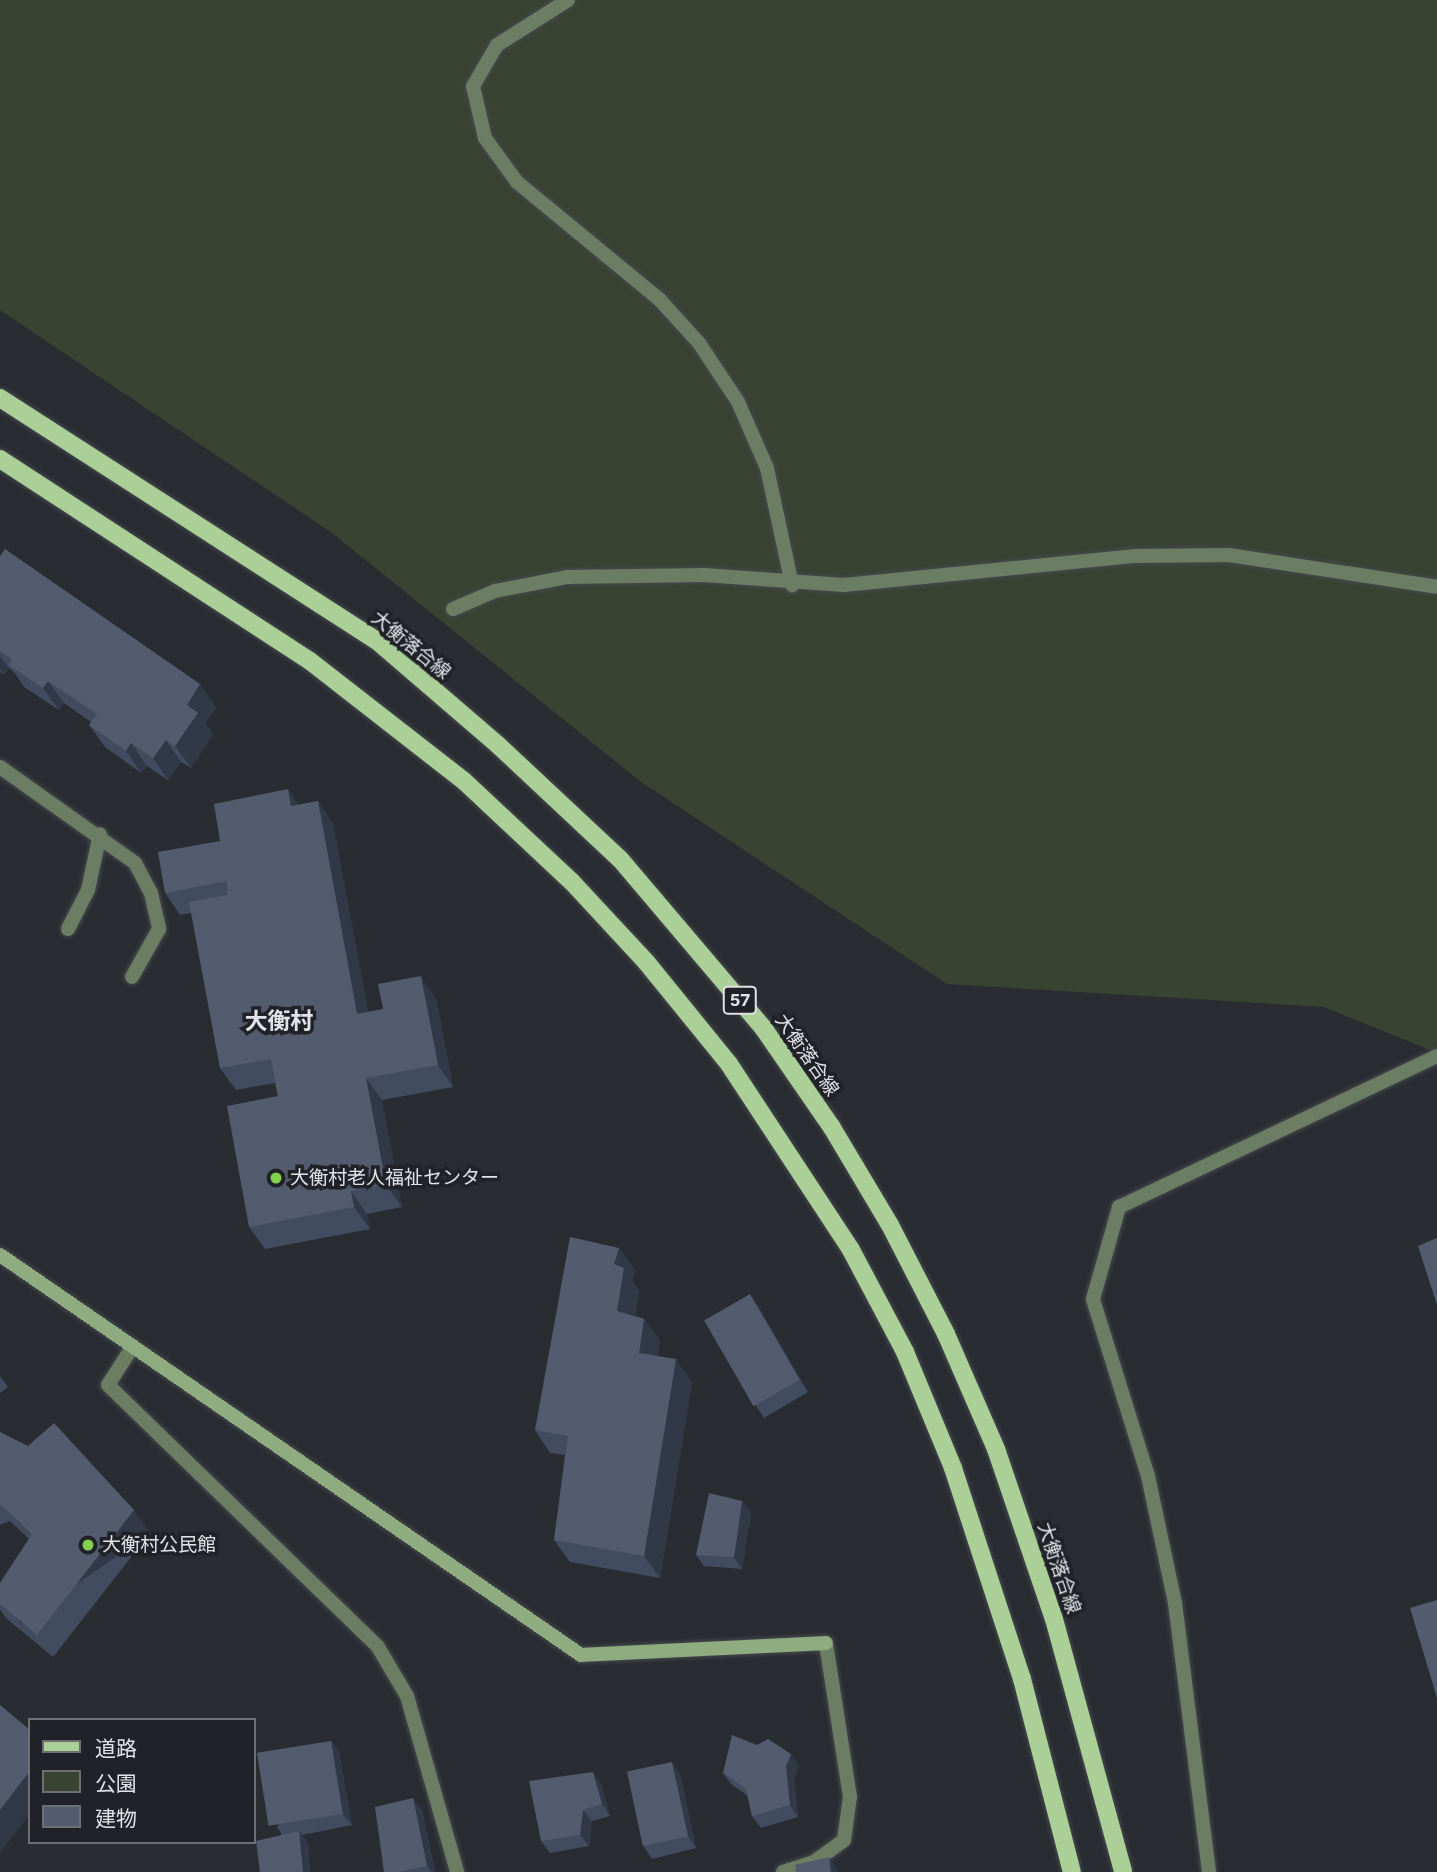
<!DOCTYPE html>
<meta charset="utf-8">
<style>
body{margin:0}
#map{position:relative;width:1437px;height:1872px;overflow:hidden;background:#292c31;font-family:Figtree,"Noto Sans JP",sans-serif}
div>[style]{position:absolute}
.green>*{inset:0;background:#384332}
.roads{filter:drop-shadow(0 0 2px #46494e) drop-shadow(0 0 2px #46494e)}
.lane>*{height:14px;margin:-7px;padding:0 7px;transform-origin:7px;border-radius:7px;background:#6b7d63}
.street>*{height:14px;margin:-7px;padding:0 7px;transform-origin:7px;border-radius:7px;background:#6b7d63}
.secondary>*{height:14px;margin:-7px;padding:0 7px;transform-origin:7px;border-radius:7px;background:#8fab80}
.primary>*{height:18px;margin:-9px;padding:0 9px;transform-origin:9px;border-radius:9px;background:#aacf97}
.wall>*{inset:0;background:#424c61}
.shaded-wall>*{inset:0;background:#313948;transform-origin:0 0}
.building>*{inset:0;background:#535c6f;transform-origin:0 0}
.dots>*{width:19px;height:19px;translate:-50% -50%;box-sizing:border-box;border:4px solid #202227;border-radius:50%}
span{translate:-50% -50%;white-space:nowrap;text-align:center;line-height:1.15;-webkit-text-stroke:7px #202227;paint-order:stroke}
.shield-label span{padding:2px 5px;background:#202227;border:2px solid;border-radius:5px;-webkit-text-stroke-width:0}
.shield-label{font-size:18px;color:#e0e2e5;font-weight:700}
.street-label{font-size:19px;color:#e0e2e5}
.poi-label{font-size:19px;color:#e0e2e5}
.left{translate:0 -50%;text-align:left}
.quarter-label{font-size:23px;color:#e0e2e5;font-weight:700}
.legend{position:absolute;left:28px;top:1718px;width:228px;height:126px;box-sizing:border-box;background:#202227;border:2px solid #6d6f73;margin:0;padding:9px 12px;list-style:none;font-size:21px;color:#e0e2e5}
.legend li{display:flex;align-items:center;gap:14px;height:35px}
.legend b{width:35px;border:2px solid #6d6f73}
</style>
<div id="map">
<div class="green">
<i style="clip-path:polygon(0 0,1437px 0,1437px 1053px,1324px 1007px,947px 984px,641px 782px,332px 533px,0 310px)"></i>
</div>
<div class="roads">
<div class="lane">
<i style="left:568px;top:0;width:84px;rotate:147.6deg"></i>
<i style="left:497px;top:45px;width:48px;rotate:120.3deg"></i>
<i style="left:473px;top:86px;width:53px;rotate:77deg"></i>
<i style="left:485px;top:138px;width:54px;rotate:54deg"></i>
<i style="left:517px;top:182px;width:184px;rotate:39.5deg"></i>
<i style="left:659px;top:299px;width:59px;rotate:47.7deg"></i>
<i style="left:699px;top:343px;width:71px;rotate:56.5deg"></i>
<i style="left:738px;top:402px;width:72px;rotate:66.3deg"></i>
<i style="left:767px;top:468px;width:120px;rotate:77.9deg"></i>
<i style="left:453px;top:609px;width:46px;rotate:-23.2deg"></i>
<i style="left:495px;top:591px;width:73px;rotate:-11deg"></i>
<i style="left:567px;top:577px;width:137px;rotate:-0.8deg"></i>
<i style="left:704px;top:575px;width:140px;rotate:4.1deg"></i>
<i style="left:844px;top:585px;width:293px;rotate:-5.7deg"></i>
<i style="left:1136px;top:556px;width:93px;rotate:-0.6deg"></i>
<i style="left:1229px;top:555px;width:210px;rotate:8.7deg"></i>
<i style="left:0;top:767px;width:166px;rotate:35.4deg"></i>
<i style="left:135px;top:863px;width:34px;rotate:62deg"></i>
<i style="left:151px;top:893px;width:37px;rotate:77deg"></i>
<i style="left:159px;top:929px;width:55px;rotate:119.4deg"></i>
<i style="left:68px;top:929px;width:44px;rotate:-62.9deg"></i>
<i style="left:88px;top:890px;width:57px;rotate:-77.9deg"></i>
</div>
<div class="street">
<i style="left:133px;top:1346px;width:46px;rotate:122.7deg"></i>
<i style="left:108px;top:1385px;width:376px;rotate:44.1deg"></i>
<i style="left:378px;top:1647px;width:57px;rotate:59.4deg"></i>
<i style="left:407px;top:1696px;width:183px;rotate:74.1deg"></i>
<i style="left:783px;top:1872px;width:33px;rotate:-18deg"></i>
<i style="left:814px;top:1862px;width:37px;rotate:-36deg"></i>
<i style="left:844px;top:1840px;width:43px;rotate:-82.1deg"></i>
<i style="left:850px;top:1797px;width:156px;rotate:-98.9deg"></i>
<i style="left:1209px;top:1872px;width:271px;rotate:-97.2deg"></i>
<i style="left:1175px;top:1603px;width:130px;rotate:-102deg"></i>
<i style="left:1148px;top:1476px;width:185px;rotate:-107.3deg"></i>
<i style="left:1093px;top:1299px;width:96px;rotate:-74.2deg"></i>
<i style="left:1119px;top:1207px;width:352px;rotate:-25.4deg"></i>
</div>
<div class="secondary">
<i style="left:0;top:1255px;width:705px;rotate:34.55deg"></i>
<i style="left:581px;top:1655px;width:245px;rotate:-2.8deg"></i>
</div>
<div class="primary">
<i style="left:0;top:398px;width:447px;rotate:32.8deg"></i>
<i style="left:376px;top:640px;width:161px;rotate:40.7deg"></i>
<i style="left:498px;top:745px;width:167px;rotate:43.1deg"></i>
<i style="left:620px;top:859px;width:223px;rotate:49.7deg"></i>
<i style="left:764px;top:1029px;width:118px;rotate:55.4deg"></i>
<i style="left:831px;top:1126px;width:115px;rotate:59.2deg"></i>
<i style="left:890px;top:1225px;width:123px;rotate:62.8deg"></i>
<i style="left:946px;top:1334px;width:125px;rotate:66.5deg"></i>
<i style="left:996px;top:1449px;width:180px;rotate:71.2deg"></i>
<i style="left:1054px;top:1619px;width:262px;rotate:74.7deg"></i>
<i style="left:0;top:459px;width:370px;rotate:33.1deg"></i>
<i style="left:310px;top:661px;width:195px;rotate:37.9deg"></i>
<i style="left:464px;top:781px;width:148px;rotate:43.1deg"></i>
<i style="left:572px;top:882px;width:110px;rotate:47.2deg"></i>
<i style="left:647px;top:963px;width:130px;rotate:50.9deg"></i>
<i style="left:729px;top:1064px;width:220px;rotate:56.7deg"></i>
<i style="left:850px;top:1248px;width:118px;rotate:62.1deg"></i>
<i style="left:905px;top:1352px;width:126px;rotate:67.5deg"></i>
<i style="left:953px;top:1468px;width:222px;rotate:71.9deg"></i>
<i style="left:1022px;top:1679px;width:199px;rotate:75.5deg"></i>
</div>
</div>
<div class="wall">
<i style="clip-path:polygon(0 556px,216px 707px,205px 723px,213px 735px,191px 768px,181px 762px,168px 780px,147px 766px,141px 773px,105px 747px,89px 725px,91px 722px,64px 703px,59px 710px,24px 687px,14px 672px,9px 668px,4px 675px,0 672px)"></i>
<i style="clip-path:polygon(318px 801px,333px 824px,368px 1012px,436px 999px,453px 1087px,382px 1100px,402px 1207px,367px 1214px,370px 1229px,265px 1249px,249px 1227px,278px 1096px,275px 1083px,236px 1090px,220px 1068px,192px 913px,180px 915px,165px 893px,220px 841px,299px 805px)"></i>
<i style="clip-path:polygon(619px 1248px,635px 1270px,632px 1280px,639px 1291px,635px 1316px,644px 1319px,660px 1341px,657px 1356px,692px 1382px,660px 1578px,570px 1562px,554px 1540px,565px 1455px,550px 1453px,535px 1430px)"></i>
<i style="clip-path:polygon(758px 1306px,808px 1392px,764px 1418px,756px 1406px)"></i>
<i style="clip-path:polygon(0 1376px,8px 1387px,0 1393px)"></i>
<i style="clip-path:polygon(0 1432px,150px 1533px,53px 1657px,7px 1619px,0 1610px,0 1583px,29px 1539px,10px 1521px,0 1525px)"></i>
<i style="clip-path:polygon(742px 1501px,751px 1513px,742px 1569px,704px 1566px,696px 1555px)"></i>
<i style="clip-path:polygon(331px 1741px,339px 1752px,352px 1825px,302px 1835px,308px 1843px,310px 1872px,260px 1872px,282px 1835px,277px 1827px)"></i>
<i style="clip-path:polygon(799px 1766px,794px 1779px,798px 1817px,761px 1828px,752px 1816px,748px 1796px,731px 1784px,723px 1773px)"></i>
<i style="clip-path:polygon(680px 1774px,696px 1848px,652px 1859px,644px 1847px)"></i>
<i style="clip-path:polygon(601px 1784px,610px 1816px,592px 1821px,589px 1846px,550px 1853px,541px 1841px)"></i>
<i style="clip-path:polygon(413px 1798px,422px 1810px,435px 1872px,384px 1872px)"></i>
</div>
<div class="shaded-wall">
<i style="clip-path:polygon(0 656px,9px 668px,4px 675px,0 669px)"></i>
<i style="clip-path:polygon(48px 681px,64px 703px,59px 710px,43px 688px)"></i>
<i style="clip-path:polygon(200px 684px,216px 707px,205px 723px,213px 735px,191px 768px,175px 746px,187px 705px)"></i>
<i style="clip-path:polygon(166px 740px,181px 762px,168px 780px,153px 758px)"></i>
<i style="clip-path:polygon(131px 743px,147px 766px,141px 773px,126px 751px)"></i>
<i style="clip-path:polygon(288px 789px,304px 812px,291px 806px)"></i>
<i style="clip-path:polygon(318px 801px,333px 824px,373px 1036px,357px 1014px)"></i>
<i style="clip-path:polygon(421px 976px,436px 999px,453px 1087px,438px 1065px)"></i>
<i style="clip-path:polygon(366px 1078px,382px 1100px,402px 1207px,386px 1185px)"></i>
<i style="clip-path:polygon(351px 1191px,367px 1214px,370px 1229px,354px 1207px)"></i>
<i style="clip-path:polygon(619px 1248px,635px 1270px,632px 1280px,639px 1291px,632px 1334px,617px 1311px,614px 1264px)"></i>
<i style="clip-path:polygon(750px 1294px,758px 1306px,808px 1392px,800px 1380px)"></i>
<i style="clip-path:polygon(644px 1319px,660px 1341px,654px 1375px,639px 1353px)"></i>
<i style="clip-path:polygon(676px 1359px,692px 1382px,660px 1578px,644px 1556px)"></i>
<i style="clip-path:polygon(742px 1501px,751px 1513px,742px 1569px,734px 1557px)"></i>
<i style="left:134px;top:1510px;width:28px;height:158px;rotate:55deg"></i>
<i style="clip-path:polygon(331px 1741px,339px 1752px,352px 1825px,343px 1814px)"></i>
<i style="clip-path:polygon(791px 1754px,799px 1766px,794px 1779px,798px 1817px,790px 1805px,786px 1767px)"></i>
<i style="clip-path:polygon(672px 1762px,680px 1774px,696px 1848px,688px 1836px)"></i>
<i style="clip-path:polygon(30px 1771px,30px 1814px,0 1853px,0 1810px)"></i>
<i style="clip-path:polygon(593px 1772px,601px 1784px,610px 1816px,602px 1804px)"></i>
<i style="clip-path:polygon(413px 1798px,422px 1810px,435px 1872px,432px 1872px,427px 1866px)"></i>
<i style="clip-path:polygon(583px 1810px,592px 1821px,589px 1846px,580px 1835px)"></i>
<i style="clip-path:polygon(299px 1831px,308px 1843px,310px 1872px,303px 1872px)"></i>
<i style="clip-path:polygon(829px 1857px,837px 1869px,838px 1872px,831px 1872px)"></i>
</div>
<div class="building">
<i style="clip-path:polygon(5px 549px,200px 684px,187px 705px,198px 713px,175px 746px,166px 740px,153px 758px,131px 743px,126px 751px,89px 725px,97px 714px,48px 681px,43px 688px,9px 665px,12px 659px,0 651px,0 556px)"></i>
<i style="clip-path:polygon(288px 789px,291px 806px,318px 801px,357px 1014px,383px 1009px,378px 984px,421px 976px,438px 1065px,366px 1078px,386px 1185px,351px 1191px,354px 1207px,249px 1227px,227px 1106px,278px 1096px,271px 1059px,220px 1068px,189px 902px,227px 895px,227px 881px,165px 893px,158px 852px,220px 841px,214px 804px)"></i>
<i style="clip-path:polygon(570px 1237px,619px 1248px,614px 1264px,624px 1268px,617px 1311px,644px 1319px,639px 1353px,676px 1359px,644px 1556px,554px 1540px,568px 1436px,535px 1430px)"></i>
<i style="clip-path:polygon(1437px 1238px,1437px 1305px,1418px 1246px)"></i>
<i style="left:750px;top:1294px;width:99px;height:53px;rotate:60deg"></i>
<i style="clip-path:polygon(54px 1423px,134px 1510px,37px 1635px,0 1604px,0 1583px,32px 1534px,0 1504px,0 1432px,28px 1446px)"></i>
<i style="clip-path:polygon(709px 1493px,742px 1501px,734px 1557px,696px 1555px)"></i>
<i style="clip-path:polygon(1437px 1600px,1437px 1698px,1410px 1608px)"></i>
<i style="clip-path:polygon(0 1705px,30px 1730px,30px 1771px,0 1810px)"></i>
<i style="clip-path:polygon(732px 1735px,757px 1745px,768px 1739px,791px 1754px,786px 1767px,790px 1805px,752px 1816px,746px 1789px,723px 1773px)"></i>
<i style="left:331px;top:1741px;width:74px;height:75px;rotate:81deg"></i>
<i style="left:672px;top:1762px;width:76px;height:46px;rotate:78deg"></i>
<i style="clip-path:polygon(593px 1772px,602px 1804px,583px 1810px,580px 1835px,541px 1841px,529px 1781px)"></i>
<i style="clip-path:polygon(413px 1798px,427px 1866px,398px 1872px,384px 1872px,375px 1807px)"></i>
<i style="clip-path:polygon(299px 1831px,303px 1872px,260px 1872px,256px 1841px)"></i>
<i style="clip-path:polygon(829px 1857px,831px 1872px,796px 1872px,795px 1865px)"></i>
</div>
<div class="dots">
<i style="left:276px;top:1178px;background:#81d050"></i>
<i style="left:88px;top:1545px;background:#81d050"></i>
</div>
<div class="shield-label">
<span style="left:740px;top:1000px">57</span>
</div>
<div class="street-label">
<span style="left:411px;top:645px;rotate:39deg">大衡落合線</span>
<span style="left:807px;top:1055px;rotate:55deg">大衡落合線</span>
<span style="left:1059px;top:1568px;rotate:71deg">大衡落合線</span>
</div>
<div class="poi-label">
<span class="left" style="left:290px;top:1178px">大衡村老人福祉センター</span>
<span class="left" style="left:102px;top:1545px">大衡村公民館</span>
</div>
<div class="quarter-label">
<span style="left:279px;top:1021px">大衡村</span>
</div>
<ul class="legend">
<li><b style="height:9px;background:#aacf97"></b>道路</li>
<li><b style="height:19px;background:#384332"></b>公園</li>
<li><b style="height:19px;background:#535c6f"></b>建物</li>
</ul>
</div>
